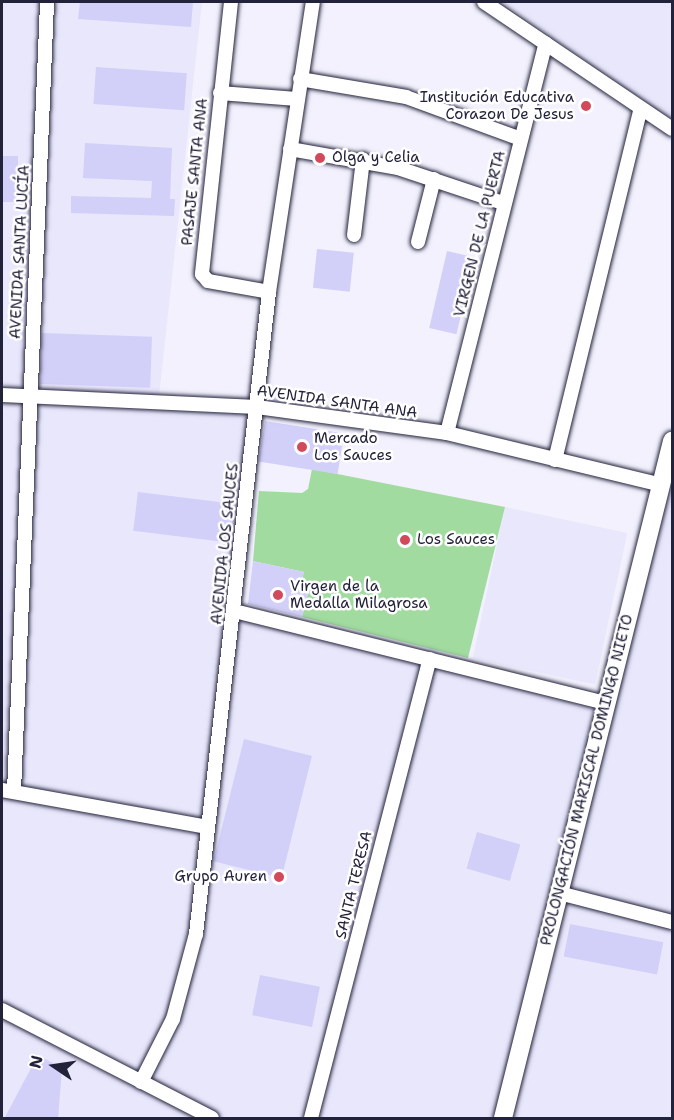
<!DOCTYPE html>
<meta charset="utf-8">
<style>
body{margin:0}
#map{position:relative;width:674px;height:1120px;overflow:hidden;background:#f2f1fd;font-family:"Shantell Sans",sans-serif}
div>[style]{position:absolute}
.built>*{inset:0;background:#e8e7fc;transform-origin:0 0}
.green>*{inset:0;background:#a1dba0}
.building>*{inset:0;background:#d2cff8;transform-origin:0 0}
.roads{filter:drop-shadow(0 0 2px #22223b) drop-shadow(0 0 2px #22223b)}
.street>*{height:14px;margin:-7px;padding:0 7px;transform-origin:7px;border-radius:7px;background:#fff}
.secondary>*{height:18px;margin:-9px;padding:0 9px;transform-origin:9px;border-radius:9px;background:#fff}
.dots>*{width:16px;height:16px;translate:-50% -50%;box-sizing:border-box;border:3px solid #fff;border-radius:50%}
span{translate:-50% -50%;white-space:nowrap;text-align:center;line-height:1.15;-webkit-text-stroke:5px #fff;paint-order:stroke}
.poi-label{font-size:15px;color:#22223b}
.right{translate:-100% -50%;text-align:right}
.left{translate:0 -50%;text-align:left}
.street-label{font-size:15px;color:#22223b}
.frame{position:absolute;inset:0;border:3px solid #22223b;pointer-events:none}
.north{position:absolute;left:24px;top:1036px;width:60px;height:60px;-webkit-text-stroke:4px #fff;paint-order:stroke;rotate:283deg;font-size:16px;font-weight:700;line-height:24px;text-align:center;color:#22223b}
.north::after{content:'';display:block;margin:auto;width:21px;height:27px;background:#22223b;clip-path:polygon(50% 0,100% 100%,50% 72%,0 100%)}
</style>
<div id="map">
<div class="built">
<i style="clip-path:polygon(2px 2px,202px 2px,159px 396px,249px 413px,229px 604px,593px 704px,609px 695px,672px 445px,672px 1118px,2px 1118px)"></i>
<i style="clip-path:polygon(502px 2px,672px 2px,672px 121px)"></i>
<i style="left:505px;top:507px;width:125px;height:155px;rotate:12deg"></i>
</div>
<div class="green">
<i style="clip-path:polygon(312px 469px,505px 507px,468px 658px,302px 617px,310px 585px,301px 582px,304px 572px,253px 561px,259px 491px,302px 493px,308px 489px)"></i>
</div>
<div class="building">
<i style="clip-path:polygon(80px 2px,193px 2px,191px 27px,78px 19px)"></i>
<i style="left:96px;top:67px;width:91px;height:37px;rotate:4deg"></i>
<i style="clip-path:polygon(85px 143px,172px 148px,170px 199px,175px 199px,174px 216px,71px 213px,71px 196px,151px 198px,152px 181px,83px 178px)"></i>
<i style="left:2px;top:156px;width:16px;height:46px"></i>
<i style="left:317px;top:249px;width:37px;height:39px;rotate:6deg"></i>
<i style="left:447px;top:251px;width:28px;height:79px;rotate:13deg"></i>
<i style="left:42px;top:333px;width:110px;height:51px;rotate:2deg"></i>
<i style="left:265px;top:421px;width:80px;height:41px;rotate:9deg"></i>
<i style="left:138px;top:492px;width:96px;height:39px;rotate:7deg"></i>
<i style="clip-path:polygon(253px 561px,304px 572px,301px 582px,310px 585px,302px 617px,248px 604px)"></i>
<i style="left:244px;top:739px;width:70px;height:126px;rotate:14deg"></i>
<i style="left:477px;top:832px;width:45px;height:38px;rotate:16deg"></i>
<i style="left:570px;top:924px;width:95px;height:33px;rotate:11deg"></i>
<i style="left:260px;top:975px;width:61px;height:41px;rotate:11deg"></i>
<i style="clip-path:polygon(38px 1055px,62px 1068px,58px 1119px,4px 1119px)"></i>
</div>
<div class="roads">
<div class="street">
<i style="left:231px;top:2px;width:274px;rotate:96.1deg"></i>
<i style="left:202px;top:274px;width:9px;rotate:49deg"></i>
<i style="left:208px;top:281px;width:62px;rotate:10.2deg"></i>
<i style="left:484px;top:2px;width:227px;rotate:34deg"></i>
<i style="left:300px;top:79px;width:108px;rotate:9.6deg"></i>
<i style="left:406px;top:97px;width:122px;rotate:20.1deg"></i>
<i style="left:220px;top:93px;width:77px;rotate:4.5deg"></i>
<i style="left:290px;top:149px;width:110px;rotate:10deg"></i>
<i style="left:398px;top:168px;width:111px;rotate:18.4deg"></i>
<i style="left:354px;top:235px;width:76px;rotate:-83.2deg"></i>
<i style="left:418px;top:242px;width:65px;rotate:-75.7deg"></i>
<i style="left:2px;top:395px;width:255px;rotate:2.7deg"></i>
<i style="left:257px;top:407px;width:192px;rotate:7.8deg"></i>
<i style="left:447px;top:433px;width:221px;rotate:13.6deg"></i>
<i style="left:447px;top:433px;width:402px;rotate:-75.8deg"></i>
<i style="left:555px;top:460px;width:362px;rotate:-76.3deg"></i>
<i style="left:234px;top:611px;width:383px;rotate:13.9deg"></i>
<i style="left:2px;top:790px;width:209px;rotate:10.2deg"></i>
<i style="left:14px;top:791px;width:790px;rotate:-87.6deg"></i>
<i style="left:559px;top:893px;width:117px;rotate:14.4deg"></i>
<i style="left:2px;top:1010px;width:236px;rotate:27.2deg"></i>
<i style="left:141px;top:1082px;width:71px;rotate:-63.1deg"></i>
<i style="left:173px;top:1019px;width:88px;rotate:-74.9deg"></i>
<i style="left:196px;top:934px;width:646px;rotate:-83.51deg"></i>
<i style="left:269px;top:292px;width:293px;rotate:-81.4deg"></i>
<i style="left:311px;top:1118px;width:474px;rotate:-75.5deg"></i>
</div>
<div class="secondary">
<i style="left:503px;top:1118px;width:698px;rotate:-75.98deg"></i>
</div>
</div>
<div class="dots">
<i style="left:586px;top:106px;background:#d1495b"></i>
<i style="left:320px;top:158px;background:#d1495b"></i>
<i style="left:302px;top:447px;background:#d1495b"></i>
<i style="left:405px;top:540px;background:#d1495b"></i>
<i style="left:278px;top:595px;background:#d1495b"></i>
<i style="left:279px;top:877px;background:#d1495b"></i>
</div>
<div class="poi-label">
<span class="right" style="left:574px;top:106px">Institución Educativa<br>Corazon De Jesus</span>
<span class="left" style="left:332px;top:158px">Olga y Celia</span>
<span class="left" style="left:314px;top:447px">Mercado<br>Los Sauces</span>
<span class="left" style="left:417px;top:540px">Los Sauces</span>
<span class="left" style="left:290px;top:595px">Virgen de la<br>Medalla Milagrosa</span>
<span class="right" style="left:267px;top:877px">Grupo Auren</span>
</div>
<div class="street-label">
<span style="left:195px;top:172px;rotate:-84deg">PASAJE SANTA ANA</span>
<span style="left:480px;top:234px;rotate:-76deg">VIRGEN DE LA PUERTA</span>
<span style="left:20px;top:252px;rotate:-87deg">AVENIDA SANTA LUCÍA</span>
<span style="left:337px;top:402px;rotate:8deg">AVENIDA SANTA ANA</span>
<span style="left:225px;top:544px;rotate:-84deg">AVENIDA LOS SAUCES</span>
<span style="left:587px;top:780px;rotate:-76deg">PROLONGACIÓN MARISCAL DOMINGO NIETO</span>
<span style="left:354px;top:885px;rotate:-76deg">SANTA TERESA</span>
</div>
<div class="frame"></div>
<div class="north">N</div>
</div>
